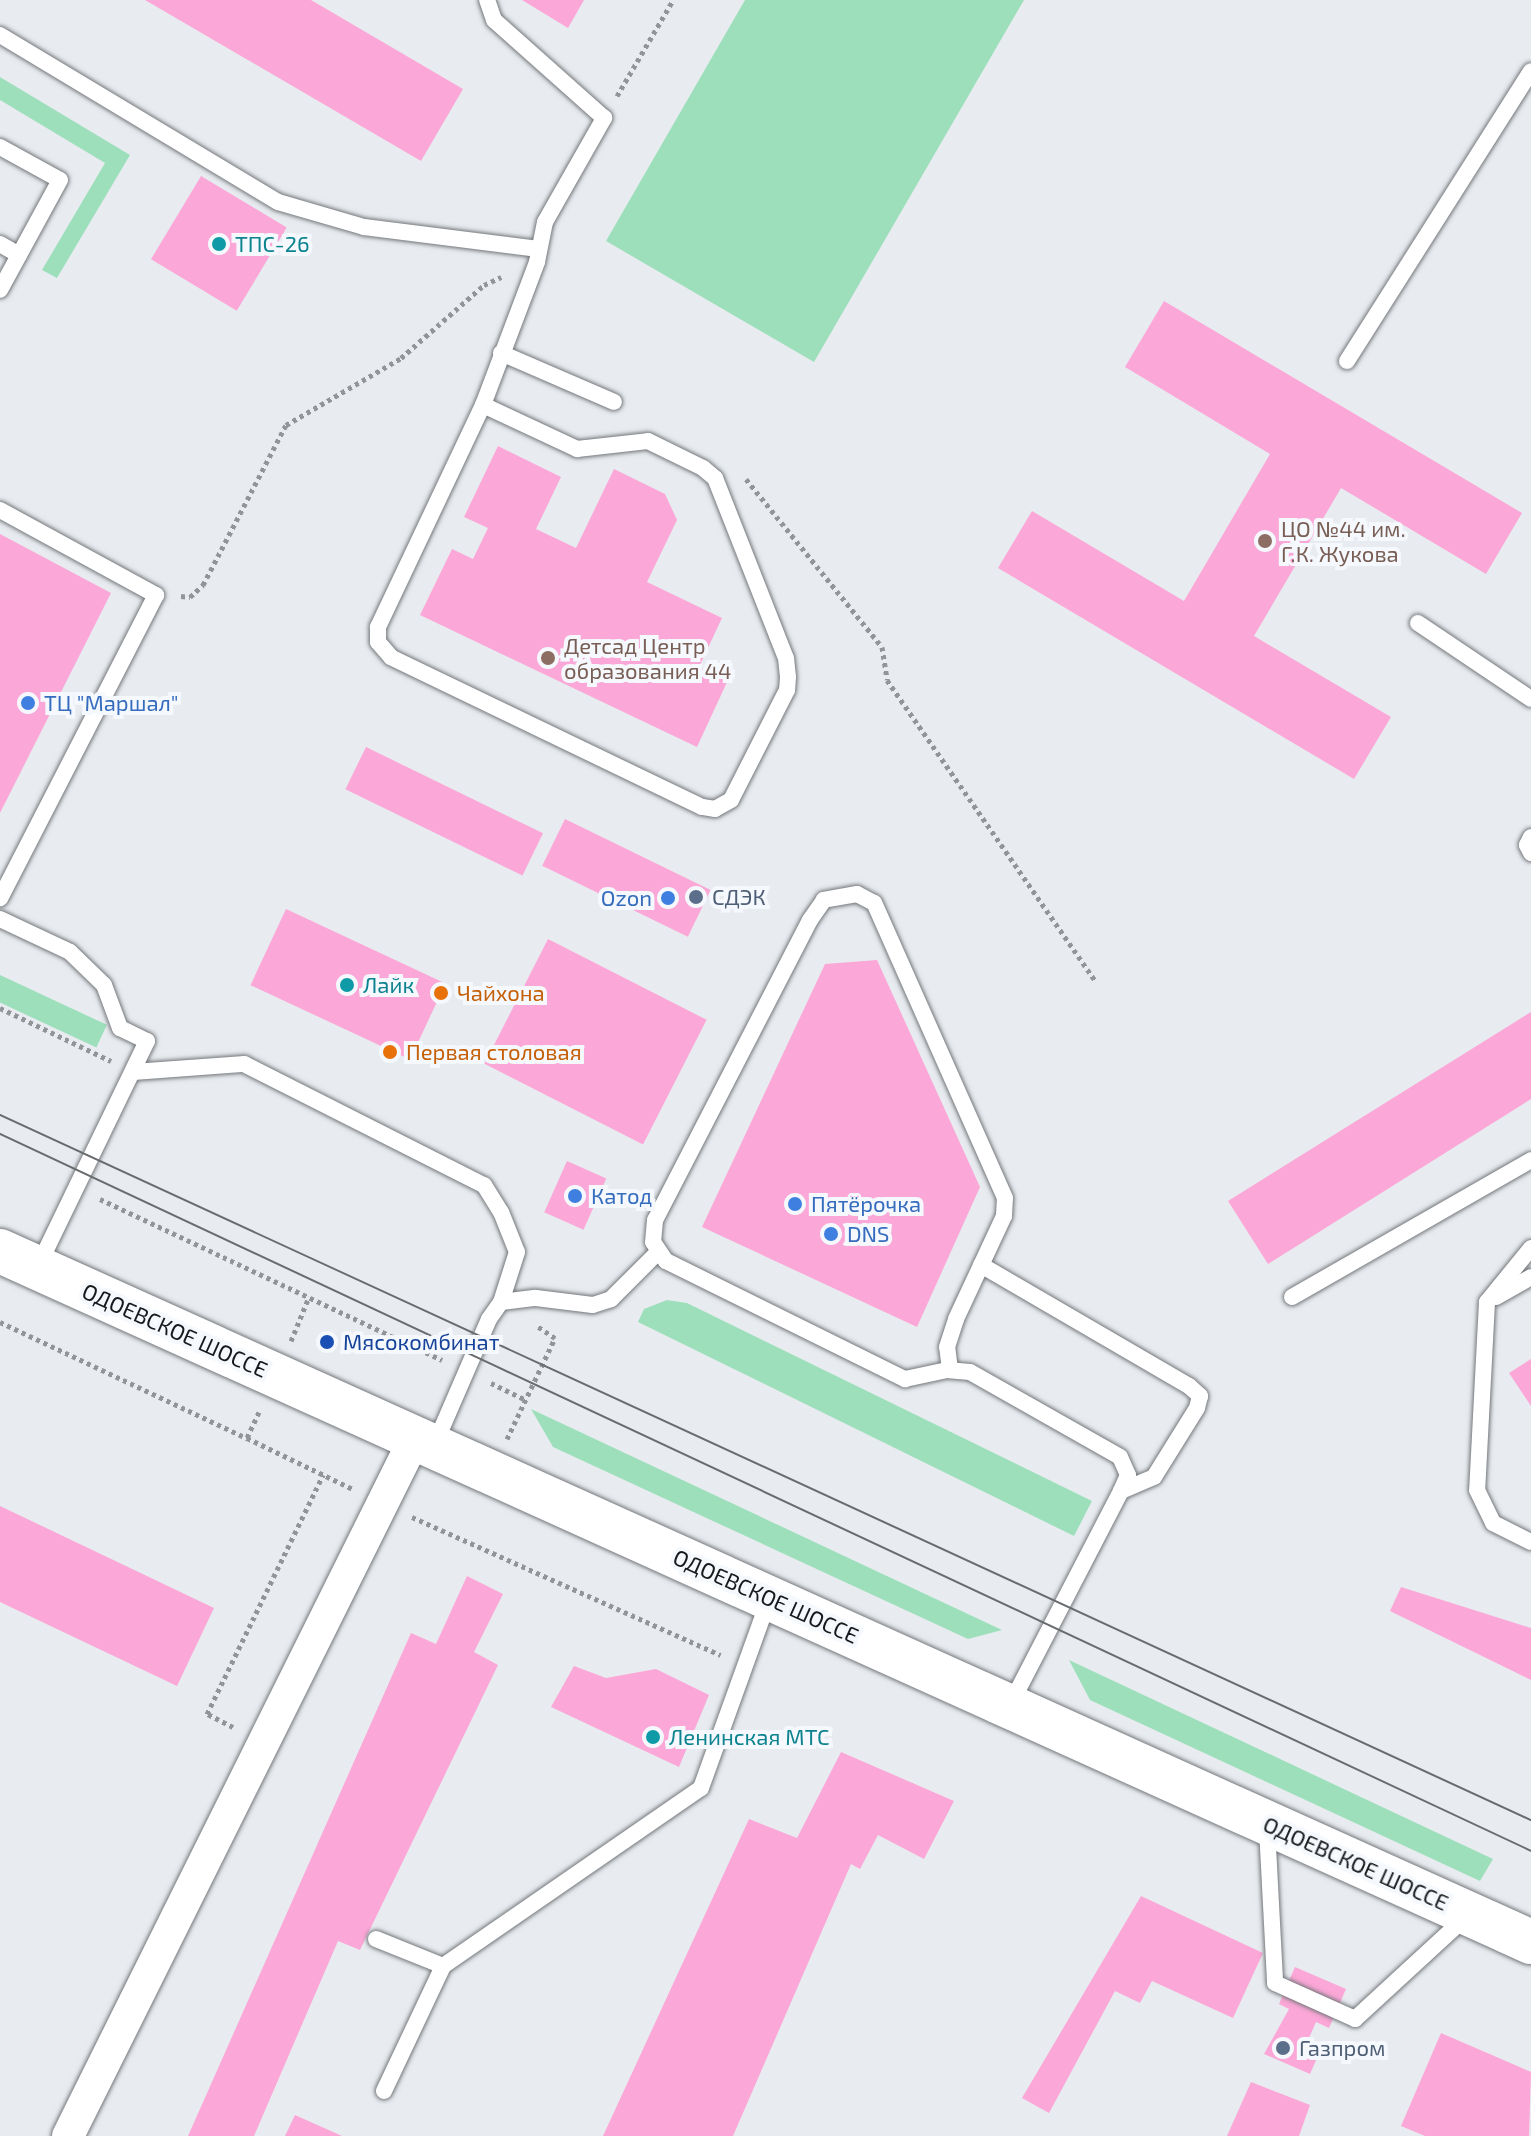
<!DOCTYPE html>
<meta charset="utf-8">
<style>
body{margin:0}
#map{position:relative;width:1531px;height:2136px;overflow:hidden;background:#e8ecf0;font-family:"Exo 2",sans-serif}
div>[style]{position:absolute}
.green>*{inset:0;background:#9edfbb;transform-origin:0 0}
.building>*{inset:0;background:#fba7d7;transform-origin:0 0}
.path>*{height:5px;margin-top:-2.5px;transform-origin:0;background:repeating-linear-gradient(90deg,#929598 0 4px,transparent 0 8px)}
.roads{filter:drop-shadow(0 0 2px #74777b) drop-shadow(0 0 2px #74777b)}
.lane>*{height:16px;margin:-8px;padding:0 8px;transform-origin:8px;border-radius:8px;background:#fff}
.street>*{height:32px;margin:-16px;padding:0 16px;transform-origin:16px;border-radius:16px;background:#fff}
.primary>*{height:44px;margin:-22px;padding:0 22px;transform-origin:22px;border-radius:22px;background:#fff}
.tram>*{height:2px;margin:-1px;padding:0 1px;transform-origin:1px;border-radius:1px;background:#696c6e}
.dots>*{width:22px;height:22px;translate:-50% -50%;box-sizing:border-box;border:4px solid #f5f9fe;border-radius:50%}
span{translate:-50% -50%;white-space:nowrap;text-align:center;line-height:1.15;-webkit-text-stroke:8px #f5f9fe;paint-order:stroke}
.culture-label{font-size:22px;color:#0d838f}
.left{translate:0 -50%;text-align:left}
.education-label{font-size:22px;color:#785e54}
.shop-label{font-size:22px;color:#366cbe}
.right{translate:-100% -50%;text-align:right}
.service-label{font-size:22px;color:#4e5e75}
.food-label{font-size:22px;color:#c56008}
.street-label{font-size:22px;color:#17191a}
.transit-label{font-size:22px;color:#164399}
</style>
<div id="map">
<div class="green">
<i style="clip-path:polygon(745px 0,1024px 0,814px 362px,606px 241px)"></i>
<i style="clip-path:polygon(0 77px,130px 155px,57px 278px,42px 270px,105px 163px,0 100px)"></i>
<i style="left:0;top:975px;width:118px;height:25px;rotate:25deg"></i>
<i style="clip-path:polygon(667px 1300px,687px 1303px,1092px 1501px,1074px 1536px,638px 1322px,644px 1309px)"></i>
<i style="clip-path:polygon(531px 1409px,1002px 1630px,968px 1639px,553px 1447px)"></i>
<i style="clip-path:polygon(1069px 1660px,1493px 1859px,1480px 1881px,1090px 1700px)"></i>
</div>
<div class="building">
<i style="clip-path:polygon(145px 0,311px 0,463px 89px,421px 161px)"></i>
<i style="clip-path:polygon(522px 0,584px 0,568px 28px)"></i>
<i style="left:201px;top:176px;width:100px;height:97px;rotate:31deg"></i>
<i style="clip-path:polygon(1164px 301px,1522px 513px,1486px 574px,1341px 488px,1254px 636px,1391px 717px,1354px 779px,998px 568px,1032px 511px,1184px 601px,1270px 454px,1125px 367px)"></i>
<i style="clip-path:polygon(498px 446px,561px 477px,536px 529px,576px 548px,614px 469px,665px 494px,677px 520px,647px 582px,722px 618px,699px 667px,728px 680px,697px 747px,420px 615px,452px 549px,473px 559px,488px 528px,464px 517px)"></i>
<i style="clip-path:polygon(0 534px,111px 593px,0 813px)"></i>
<i style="left:366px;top:747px;width:197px;height:47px;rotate:26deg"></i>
<i style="left:565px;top:819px;width:162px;height:52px;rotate:26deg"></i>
<i style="left:286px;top:909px;width:176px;height:84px;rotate:25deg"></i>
<i style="left:548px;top:939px;width:178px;height:140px;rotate:27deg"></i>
<i style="clip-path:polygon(877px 960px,980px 1187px,917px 1327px,702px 1227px,825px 964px)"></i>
<i style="clip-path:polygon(1531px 1012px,1531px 1099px,1268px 1264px,1228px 1201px)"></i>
<i style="left:567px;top:1161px;width:43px;height:56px;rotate:24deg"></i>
<i style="clip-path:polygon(1531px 1359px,1531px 1406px,1509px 1373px)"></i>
<i style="clip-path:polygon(0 1506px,214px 1608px,177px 1686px,0 1602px)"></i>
<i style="clip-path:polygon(467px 1576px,503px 1594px,474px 1652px,498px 1665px,360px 1950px,338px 1941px,254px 2136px,188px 2136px,411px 1633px,436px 1644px)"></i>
<i style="clip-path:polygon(1401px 1587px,1531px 1628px,1531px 1680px,1390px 1611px)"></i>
<i style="clip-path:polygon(574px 1666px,606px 1678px,656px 1669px,709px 1695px,679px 1767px,551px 1707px)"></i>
<i style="clip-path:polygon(841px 1752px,954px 1801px,924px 1859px,878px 1835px,860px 1869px,851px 1864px,733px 2136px,603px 2136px,749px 1819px,797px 1838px)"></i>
<i style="clip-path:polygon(1141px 1896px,1263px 1953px,1233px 2018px,1152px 1981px,1140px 2003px,1115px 1991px,1049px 2113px,1022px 2098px)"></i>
<i style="clip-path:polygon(1295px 1967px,1346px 1989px,1329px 2028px,1316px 2022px,1306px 2045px,1320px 2051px,1310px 2074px,1264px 2054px,1289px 2009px,1279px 2004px)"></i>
<i style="clip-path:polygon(1441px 2033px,1531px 2072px,1529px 2136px,1425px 2136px,1401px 2126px)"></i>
<i style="clip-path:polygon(1251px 2082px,1310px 2105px,1299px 2136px,1227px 2136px)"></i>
<i style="clip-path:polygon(295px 2115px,342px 2136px,285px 2136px)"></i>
</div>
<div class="path">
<i style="left:617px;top:96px;width:111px;rotate:-59.7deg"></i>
<i style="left:746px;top:479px;width:216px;rotate:51deg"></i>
<i style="left:882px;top:647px;width:33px;rotate:81deg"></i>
<i style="left:887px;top:680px;width:365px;rotate:55.3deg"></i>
<i style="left:181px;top:596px;width:9px;rotate:6deg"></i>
<i style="left:190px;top:597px;width:18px;rotate:-43deg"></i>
<i style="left:203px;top:585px;width:180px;rotate:-62.6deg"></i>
<i style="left:286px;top:425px;width:133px;rotate:-30.2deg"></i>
<i style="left:401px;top:358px;width:111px;rotate:-41.3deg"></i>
<i style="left:484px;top:285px;width:19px;rotate:-25deg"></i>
<i style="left:0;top:1008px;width:123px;rotate:25.5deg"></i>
<i style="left:100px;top:1199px;width:378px;rotate:25.2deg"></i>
<i style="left:0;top:1322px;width:273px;rotate:25.2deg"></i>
<i style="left:291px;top:1341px;width:48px;rotate:-67.8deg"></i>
<i style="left:491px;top:1383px;width:39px;rotate:26deg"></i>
<i style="left:259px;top:1412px;width:29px;rotate:115deg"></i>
<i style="left:247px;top:1438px;width:118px;rotate:25.7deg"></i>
<i style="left:507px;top:1439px;width:112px;rotate:-64.6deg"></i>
<i style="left:555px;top:1338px;width:22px;rotate:-146deg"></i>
<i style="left:412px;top:1517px;width:338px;rotate:24.1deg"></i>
<i style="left:233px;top:1727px;width:29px;rotate:-153deg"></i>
<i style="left:207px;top:1714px;width:266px;rotate:-64.1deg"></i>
</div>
<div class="roads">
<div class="lane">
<i style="left:0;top:35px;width:324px;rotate:31deg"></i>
<i style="left:278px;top:202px;width:90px;rotate:16.2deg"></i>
<i style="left:364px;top:227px;width:176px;rotate:7.2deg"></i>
<i style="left:0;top:147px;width:68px;rotate:28.8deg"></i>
<i style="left:60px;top:180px;width:125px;rotate:118.6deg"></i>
<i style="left:0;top:244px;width:22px;rotate:30deg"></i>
<i style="left:501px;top:353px;width:123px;rotate:23.4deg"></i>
<i style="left:1347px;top:361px;width:343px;rotate:-57.6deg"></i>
<i style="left:483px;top:405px;width:104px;rotate:25.1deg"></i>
<i style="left:577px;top:449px;width:71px;rotate:-6.4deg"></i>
<i style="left:648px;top:441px;width:61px;rotate:26.1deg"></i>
<i style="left:703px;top:468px;width:16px;rotate:40deg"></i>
<i style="left:715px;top:478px;width:193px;rotate:68.5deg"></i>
<i style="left:786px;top:658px;width:19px;rotate:84deg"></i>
<i style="left:788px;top:677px;width:13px;rotate:94deg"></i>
<i style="left:787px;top:690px;width:123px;rotate:117deg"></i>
<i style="left:731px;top:800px;width:18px;rotate:151deg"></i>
<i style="left:715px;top:809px;width:13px;rotate:-171deg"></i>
<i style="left:702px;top:807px;width:345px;rotate:-154.3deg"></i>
<i style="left:391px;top:657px;width:20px;rotate:-131deg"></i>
<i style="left:378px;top:642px;width:15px;rotate:-90deg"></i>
<i style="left:378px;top:627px;width:246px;rotate:-64.7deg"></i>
<i style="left:483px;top:405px;width:153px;rotate:-69.3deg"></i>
<i style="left:537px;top:262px;width:41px;rotate:-78.7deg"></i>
<i style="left:545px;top:222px;width:120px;rotate:-60.4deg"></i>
<i style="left:604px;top:118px;width:147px;rotate:-138.3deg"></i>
<i style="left:494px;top:20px;width:21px;rotate:-109deg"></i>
<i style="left:0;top:510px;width:178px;rotate:28.6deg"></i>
<i style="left:156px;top:595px;width:341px;rotate:117.2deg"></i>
<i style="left:1418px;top:623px;width:136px;rotate:33.9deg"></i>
<i style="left:1531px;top:837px;width:9px;rotate:117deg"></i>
<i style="left:1527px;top:845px;width:9px;rotate:63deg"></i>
<i style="left:0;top:919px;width:77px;rotate:25.2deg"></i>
<i style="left:70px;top:952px;width:47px;rotate:44.1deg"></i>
<i style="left:104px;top:985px;width:46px;rotate:69.6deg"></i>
<i style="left:120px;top:1028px;width:30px;rotate:26deg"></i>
<i style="left:147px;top:1041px;width:250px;rotate:115.8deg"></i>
<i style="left:134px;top:1072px;width:110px;rotate:-4.2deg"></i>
<i style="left:244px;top:1064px;width:269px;rotate:26.8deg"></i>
<i style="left:484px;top:1185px;width:32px;rotate:58deg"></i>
<i style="left:501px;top:1212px;width:43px;rotate:68.2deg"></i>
<i style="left:517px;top:1252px;width:52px;rotate:107.7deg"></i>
<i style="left:501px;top:1302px;width:21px;rotate:125deg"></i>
<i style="left:489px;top:1319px;width:138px;rotate:113.4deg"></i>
<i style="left:1531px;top:1248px;width:70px;rotate:129.2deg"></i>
<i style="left:1487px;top:1302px;width:188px;rotate:93deg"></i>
<i style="left:1477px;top:1490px;width:37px;rotate:64deg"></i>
<i style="left:1493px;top:1523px;width:42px;rotate:26.6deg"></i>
<i style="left:981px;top:1265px;width:241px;rotate:30.2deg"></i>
<i style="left:1189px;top:1386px;width:15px;rotate:42deg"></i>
<i style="left:1200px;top:1396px;width:12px;rotate:104deg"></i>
<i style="left:1197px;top:1408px;width:81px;rotate:121.9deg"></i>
<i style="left:1154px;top:1477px;width:36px;rotate:157deg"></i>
<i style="left:1292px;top:1297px;width:275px;rotate:-29.8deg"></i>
<i style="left:1496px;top:1297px;width:40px;rotate:-29.7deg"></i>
<i style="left:501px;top:1302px;width:35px;rotate:-7deg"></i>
<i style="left:536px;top:1298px;width:57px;rotate:7deg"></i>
<i style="left:593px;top:1305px;width:19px;rotate:-18deg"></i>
<i style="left:611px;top:1299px;width:66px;rotate:-45deg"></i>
<i style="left:950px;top:1370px;width:23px;rotate:-97deg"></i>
<i style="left:947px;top:1347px;width:29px;rotate:-72deg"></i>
<i style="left:956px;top:1319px;width:114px;rotate:-65deg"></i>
<i style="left:1004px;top:1216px;width:18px;rotate:-87deg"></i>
<i style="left:1005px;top:1198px;width:323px;rotate:-113.9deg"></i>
<i style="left:874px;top:903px;width:19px;rotate:-152deg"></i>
<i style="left:857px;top:894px;width:34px;rotate:170deg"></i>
<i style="left:824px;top:900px;width:24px;rotate:125deg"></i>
<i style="left:810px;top:920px;width:338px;rotate:117.3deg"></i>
<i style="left:655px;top:1220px;width:22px;rotate:95deg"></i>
<i style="left:653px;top:1242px;width:23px;rotate:56deg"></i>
<i style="left:666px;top:1261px;width:267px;rotate:26.3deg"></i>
<i style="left:905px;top:1379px;width:43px;rotate:-12.1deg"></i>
<i style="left:947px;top:1370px;width:23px;rotate:5deg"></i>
<i style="left:970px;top:1372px;width:172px;rotate:29.5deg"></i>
<i style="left:1120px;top:1457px;width:20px;rotate:66deg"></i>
<i style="left:1128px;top:1475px;width:17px;rotate:114deg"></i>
<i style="left:1121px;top:1491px;width:241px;rotate:117.4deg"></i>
<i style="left:1267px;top:1828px;width:155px;rotate:87deg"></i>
<i style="left:1275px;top:1983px;width:88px;rotate:24.2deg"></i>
<i style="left:1355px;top:2019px;width:154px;rotate:-42.6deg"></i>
<i style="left:376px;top:1939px;width:72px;rotate:21.9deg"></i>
<i style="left:443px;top:1966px;width:313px;rotate:-34.6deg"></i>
<i style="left:701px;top:1788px;width:201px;rotate:-70.2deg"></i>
<i style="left:384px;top:2091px;width:138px;rotate:-64.7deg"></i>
</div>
<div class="street">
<i style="left:68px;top:2136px;width:779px;rotate:-63.57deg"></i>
</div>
<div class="primary">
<i style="left:0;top:1251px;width:1680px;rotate:24.29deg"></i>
</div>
</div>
<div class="tram">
<i style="left:0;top:1115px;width:1686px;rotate:24.73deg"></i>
<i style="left:0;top:1134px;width:1691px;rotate:25.09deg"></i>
</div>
<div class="dots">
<i style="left:219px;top:244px;background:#0f9aa8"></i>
<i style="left:1265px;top:541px;background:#8d6e63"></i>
<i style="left:548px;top:658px;background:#8d6e63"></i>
<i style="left:28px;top:703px;background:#3f7fe0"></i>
<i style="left:696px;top:897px;background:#5c6f8a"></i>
<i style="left:668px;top:898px;background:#3f7fe0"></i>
<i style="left:347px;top:985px;background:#0f9aa8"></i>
<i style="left:441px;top:993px;background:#e8710a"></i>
<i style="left:390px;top:1052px;background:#e8710a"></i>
<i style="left:575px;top:1196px;background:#3f7fe0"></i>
<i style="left:795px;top:1204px;background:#3f7fe0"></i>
<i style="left:831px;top:1234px;background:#3f7fe0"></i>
<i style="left:327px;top:1342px;background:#1a4fb4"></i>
<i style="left:653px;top:1737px;background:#0f9aa8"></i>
<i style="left:1283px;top:2048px;background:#5c6f8a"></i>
</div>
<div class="culture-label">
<span class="left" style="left:235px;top:244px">ТПС-26</span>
<span class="left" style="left:363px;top:985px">Лайк</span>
<span class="left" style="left:669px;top:1737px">Ленинская МТС</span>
</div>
<div class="education-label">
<span class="left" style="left:1281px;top:541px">ЦО №44 им.<br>Г.К. Жукова</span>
<span class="left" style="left:564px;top:658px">Детсад Центр<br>образования 44</span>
</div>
<div class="shop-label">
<span class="left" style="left:44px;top:703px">ТЦ "Маршал"</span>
<span class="right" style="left:652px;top:898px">Ozon</span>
<span class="left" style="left:591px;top:1196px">Катод</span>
<span class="left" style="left:811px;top:1204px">Пятёрочка</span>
<span class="left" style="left:847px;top:1234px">DNS</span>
</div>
<div class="service-label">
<span class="left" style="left:712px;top:897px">СДЭК</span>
<span class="left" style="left:1299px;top:2048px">Газпром</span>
</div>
<div class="food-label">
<span class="left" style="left:457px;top:993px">Чайхона</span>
<span class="left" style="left:406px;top:1052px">Первая столовая</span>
</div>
<div class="street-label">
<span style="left:175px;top:1330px;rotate:24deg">ОДОЕВСКОЕ ШОССЕ</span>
<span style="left:766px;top:1596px;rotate:24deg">ОДОЕВСКОЕ ШОССЕ</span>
<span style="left:1356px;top:1863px;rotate:24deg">ОДОЕВСКОЕ ШОССЕ</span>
</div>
<div class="transit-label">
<span class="left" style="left:343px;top:1342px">Мясокомбинат</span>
</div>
</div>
